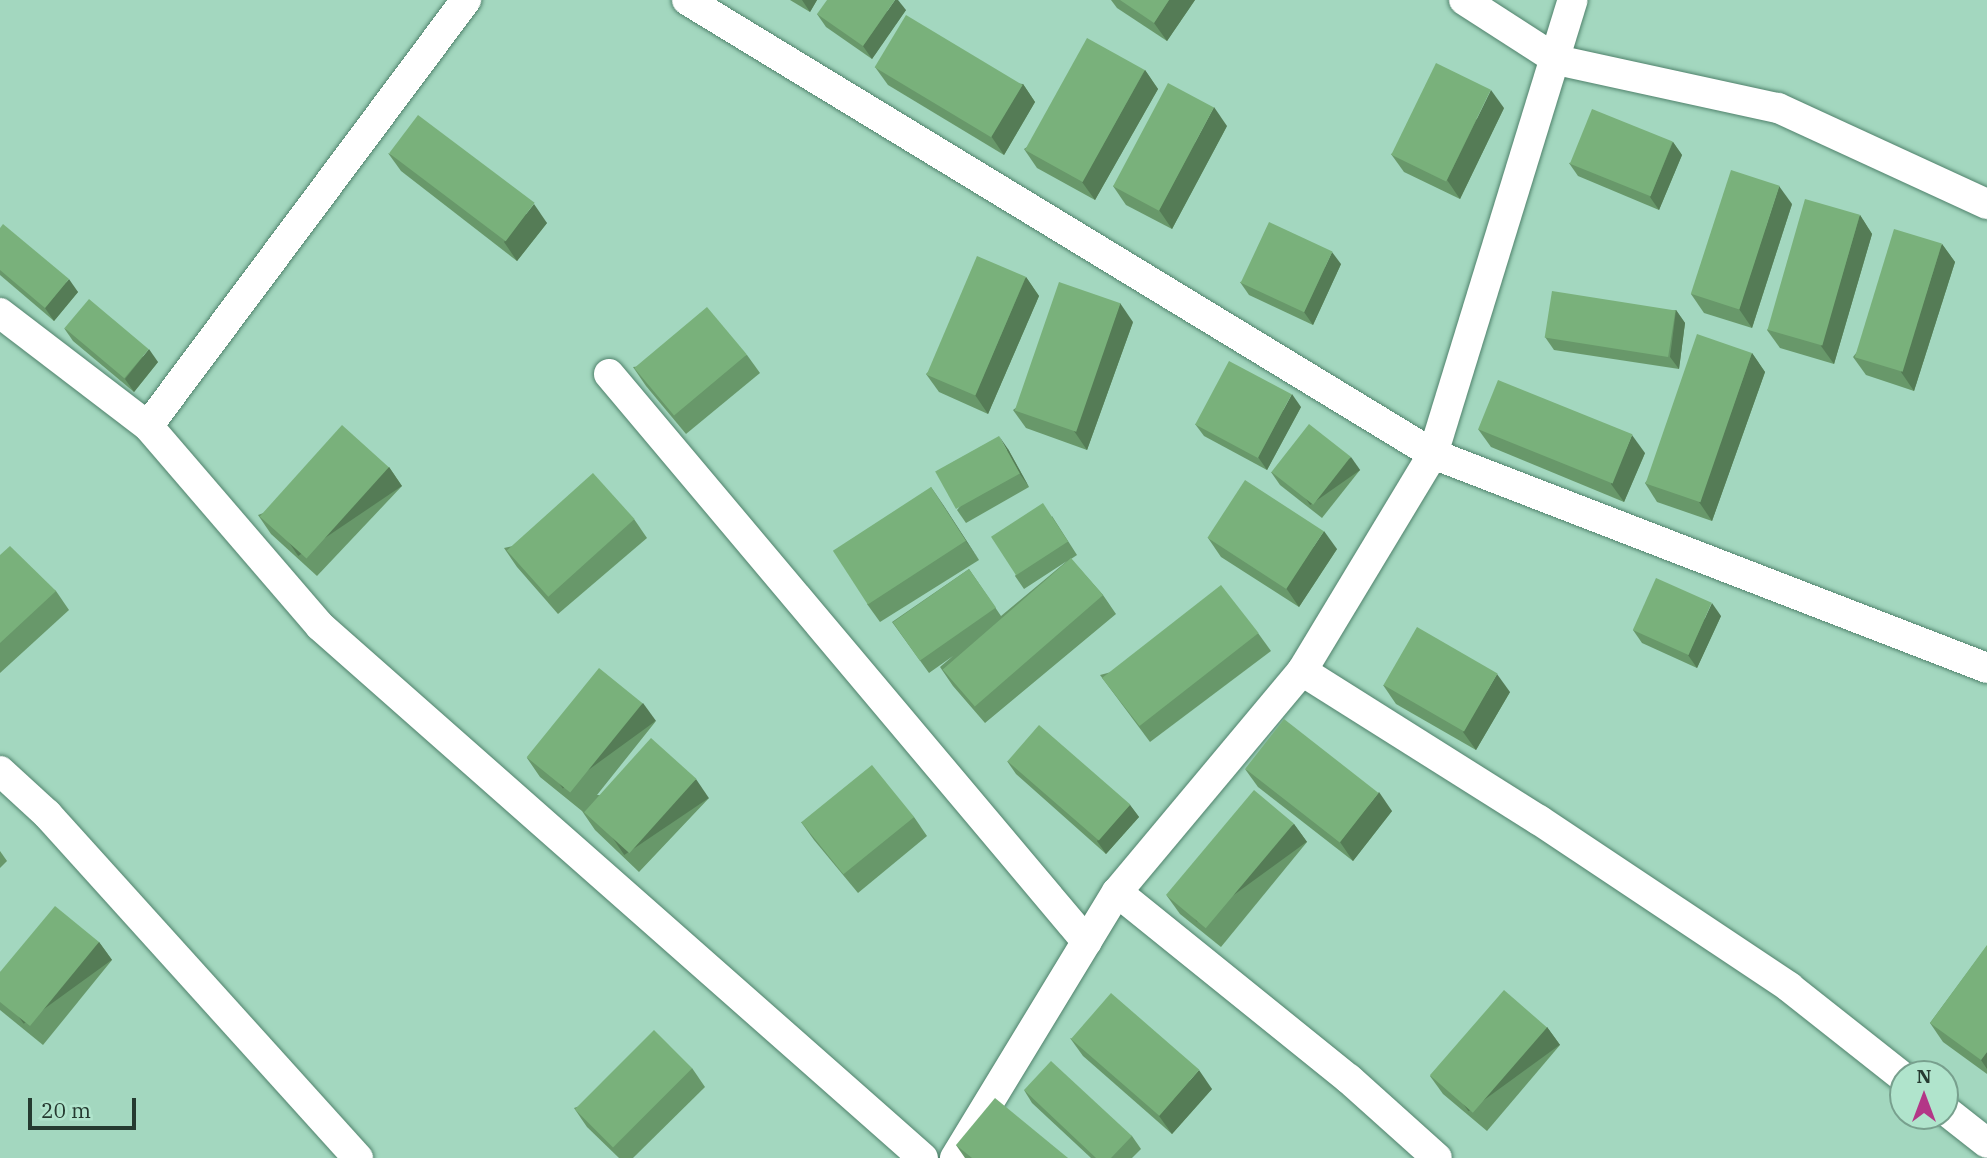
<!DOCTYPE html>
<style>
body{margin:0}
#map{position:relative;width:1987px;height:1158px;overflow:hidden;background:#a3d7bf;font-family:"IBM Plex Serif",serif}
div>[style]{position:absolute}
.roads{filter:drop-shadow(0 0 2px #50826c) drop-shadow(0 0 2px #50826c)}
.street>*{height:30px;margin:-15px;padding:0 15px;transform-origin:15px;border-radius:15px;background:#fff}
.wall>*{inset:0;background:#68986a}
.shaded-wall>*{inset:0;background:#557c56;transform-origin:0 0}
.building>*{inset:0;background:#79b17b;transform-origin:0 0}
span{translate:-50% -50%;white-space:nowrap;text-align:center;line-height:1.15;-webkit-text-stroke:5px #b0e4cc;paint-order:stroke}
.north{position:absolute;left:1889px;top:1060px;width:70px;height:70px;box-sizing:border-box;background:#b0e4cc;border:2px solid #78a08e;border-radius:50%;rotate:0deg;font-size:19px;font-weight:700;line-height:28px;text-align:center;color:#253a30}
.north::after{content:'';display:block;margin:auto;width:24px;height:32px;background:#b33787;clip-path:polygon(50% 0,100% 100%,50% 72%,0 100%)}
.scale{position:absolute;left:28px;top:1098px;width:108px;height:32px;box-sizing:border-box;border:4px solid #253a30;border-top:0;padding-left:9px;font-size:21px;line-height:24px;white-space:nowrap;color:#253a30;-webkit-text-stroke:5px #b0e4cc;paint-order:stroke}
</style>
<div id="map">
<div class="roads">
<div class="street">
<i style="left:687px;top:0;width:873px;rotate:31.32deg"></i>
<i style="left:1433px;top:454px;width:594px;rotate:21.12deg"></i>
<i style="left:1464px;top:0;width:111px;rotate:32.8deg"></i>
<i style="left:1557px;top:60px;width:226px;rotate:12.3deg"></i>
<i style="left:1778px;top:108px;width:230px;rotate:24.7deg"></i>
<i style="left:0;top:313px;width:186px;rotate:37.4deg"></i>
<i style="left:148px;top:426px;width:264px;rotate:49.3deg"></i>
<i style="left:320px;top:626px;width:804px;rotate:41.42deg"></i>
<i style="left:609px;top:374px;width:742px;rotate:49.92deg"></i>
<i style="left:148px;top:426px;width:532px;rotate:-53.26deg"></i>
<i style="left:1302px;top:671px;width:280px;rotate:32.2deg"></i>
<i style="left:1539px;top:820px;width:301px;rotate:33.7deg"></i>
<i style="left:1789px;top:987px;width:145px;rotate:38.3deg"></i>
<i style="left:0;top:771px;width:64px;rotate:42.5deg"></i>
<i style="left:47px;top:814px;width:464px;rotate:47.9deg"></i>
<i style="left:1117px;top:892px;width:298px;rotate:38.9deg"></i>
<i style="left:1349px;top:1079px;width:118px;rotate:41.9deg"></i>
<i style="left:1945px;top:1110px;width:53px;rotate:38.2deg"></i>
<i style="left:955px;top:1158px;width:311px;rotate:-58.7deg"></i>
<i style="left:1117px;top:892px;width:288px;rotate:-50.1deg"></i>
<i style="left:1302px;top:671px;width:253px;rotate:-58.9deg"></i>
<i style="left:1433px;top:454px;width:475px;rotate:-72.9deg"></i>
</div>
</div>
<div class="wall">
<i style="clip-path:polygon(790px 0,817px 0,810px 12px)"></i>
<i style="clip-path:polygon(1111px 0,1195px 0,1167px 41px,1117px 8px)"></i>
<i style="clip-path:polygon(906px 10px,872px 59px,826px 27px,817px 14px)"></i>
<i style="clip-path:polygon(875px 67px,1023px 84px,1035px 102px,1004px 155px,888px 85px)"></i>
<i style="clip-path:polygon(1145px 70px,1158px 89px,1095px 200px,1037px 168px,1024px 149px)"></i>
<i style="clip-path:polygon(1504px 108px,1460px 199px,1404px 172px,1391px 154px)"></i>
<i style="clip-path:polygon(1227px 126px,1172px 229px,1126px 205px,1113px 186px)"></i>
<i style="clip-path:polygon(1673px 142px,1682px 155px,1659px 210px,1578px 176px,1569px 163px)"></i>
<i style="clip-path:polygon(388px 153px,547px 223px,517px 261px,401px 171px)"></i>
<i style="clip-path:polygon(1792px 204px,1752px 328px,1704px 313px,1691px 294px)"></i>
<i style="clip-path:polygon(1860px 215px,1872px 234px,1834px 364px,1780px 348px,1767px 330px)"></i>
<i style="clip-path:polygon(0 228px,78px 292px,54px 321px,0 275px)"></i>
<i style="clip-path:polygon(1942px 244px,1955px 262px,1914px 391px,1866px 375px,1853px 357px)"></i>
<i style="clip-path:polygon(1341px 264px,1313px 325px,1249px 295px,1240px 282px)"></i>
<i style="clip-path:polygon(1026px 277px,1039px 296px,988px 414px,939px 392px,926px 374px)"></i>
<i style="clip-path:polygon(1676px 310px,1685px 323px,1679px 369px,1554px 350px,1545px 337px)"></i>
<i style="clip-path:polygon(1133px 322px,1087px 450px,1026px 428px,1013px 410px)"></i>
<i style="clip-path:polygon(64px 328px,158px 362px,134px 392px,73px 341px)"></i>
<i style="clip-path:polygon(1752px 353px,1765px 372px,1712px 521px,1657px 502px,1645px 483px)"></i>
<i style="clip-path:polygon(747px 355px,760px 373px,686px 434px,646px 386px,633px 367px)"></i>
<i style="clip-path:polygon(1301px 407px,1267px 470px,1204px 436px,1195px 424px)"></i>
<i style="clip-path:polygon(1478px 429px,1645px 453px,1624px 502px,1491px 447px)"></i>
<i style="clip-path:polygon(1008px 449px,1029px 487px,966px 523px,957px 510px)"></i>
<i style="clip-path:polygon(389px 467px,402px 486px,317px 576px,271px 534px,258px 515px)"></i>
<i style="clip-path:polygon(1360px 470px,1322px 518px,1280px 485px,1271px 472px)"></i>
<i style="clip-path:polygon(931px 487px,979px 560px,880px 622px,867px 604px)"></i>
<i style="clip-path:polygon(1052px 516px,1077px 555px,1071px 559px,1103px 595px,1116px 614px,985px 723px,953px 686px,940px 667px,953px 656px,929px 673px,892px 622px,969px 569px,1001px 616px,1067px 561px,1024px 589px,1015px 576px)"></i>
<i style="clip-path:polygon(634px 519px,647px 538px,558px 614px,517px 567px,504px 548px)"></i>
<i style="clip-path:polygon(1208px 538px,1337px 549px,1299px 607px,1221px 557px)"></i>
<i style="clip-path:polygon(0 555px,56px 591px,69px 610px,0 673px)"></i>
<i style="clip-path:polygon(1721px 616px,1697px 668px,1642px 643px,1633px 630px)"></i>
<i style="clip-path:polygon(1258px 633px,1271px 651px,1150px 742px,1100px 675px)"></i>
<i style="clip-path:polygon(1383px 685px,1510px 692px,1476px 750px,1396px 704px)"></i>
<i style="clip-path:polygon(656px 721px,597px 795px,709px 798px,639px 872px,595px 830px,582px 811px,540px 777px,527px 758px)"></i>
<i style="clip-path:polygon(1007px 761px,1130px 805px,1139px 817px,1106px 854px,1016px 774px)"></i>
<i style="clip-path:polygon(1245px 769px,1392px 811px,1353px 861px,1258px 787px)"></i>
<i style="clip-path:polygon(914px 817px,927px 836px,858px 893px,814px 840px,801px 822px)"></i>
<i style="clip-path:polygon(1294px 824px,1307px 842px,1221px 947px,1180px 914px,1167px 896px)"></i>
<i style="clip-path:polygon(0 851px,7px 861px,0 868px)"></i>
<i style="clip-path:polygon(99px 942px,112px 960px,43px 1045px,0 1010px,0 972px)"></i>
<i style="clip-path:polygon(1987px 946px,1987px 1074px,1943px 1042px,1930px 1023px)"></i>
<i style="clip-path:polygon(1547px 1027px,1560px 1045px,1487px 1131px,1443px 1094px,1430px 1076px)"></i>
<i style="clip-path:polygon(1070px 1038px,1212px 1089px,1172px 1134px,1083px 1056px)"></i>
<i style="clip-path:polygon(692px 1068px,705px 1087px,633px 1158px,619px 1158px,587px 1127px,574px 1108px)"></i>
<i style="clip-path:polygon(1024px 1090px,1132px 1136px,1141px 1149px,1132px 1158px,1091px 1158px,1032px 1103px)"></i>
<i style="clip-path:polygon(956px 1145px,1068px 1158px,965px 1158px)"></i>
</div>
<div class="shaded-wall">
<i style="clip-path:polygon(802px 0,817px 0,810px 12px)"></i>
<i style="clip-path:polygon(895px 0,898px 0,906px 10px,872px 59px,863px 46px)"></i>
<i style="clip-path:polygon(1169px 0,1195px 0,1167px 41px,1154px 23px)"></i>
<i style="clip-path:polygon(1145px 70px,1158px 89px,1095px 200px,1082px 182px)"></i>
<i style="clip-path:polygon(1023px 84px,1035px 102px,1004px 155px,991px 136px)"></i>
<i style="clip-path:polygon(1491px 90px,1504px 108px,1460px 199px,1447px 180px)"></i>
<i style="clip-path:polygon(1214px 107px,1227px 126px,1172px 229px,1159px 210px)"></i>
<i style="clip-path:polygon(1673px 142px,1682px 155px,1659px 210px,1650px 197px)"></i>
<i style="clip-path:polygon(1779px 186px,1792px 204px,1752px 328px,1739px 309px)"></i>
<i style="clip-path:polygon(534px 204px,547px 223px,517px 261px,504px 242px)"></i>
<i style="clip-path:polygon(1860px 215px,1872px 234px,1834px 364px,1821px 346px)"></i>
<i style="clip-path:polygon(1942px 244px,1955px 262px,1914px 391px,1901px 372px)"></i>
<i style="clip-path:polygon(1332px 252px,1341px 264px,1313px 325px,1304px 312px)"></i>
<i style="clip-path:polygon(1026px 277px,1039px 296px,988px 414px,975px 395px)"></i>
<i style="clip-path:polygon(69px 279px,78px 292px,54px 321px,45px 308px)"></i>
<i style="clip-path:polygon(1120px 303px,1133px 322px,1087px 450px,1074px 431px)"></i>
<i style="clip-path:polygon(1676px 310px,1685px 323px,1679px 369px,1670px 357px)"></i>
<i style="clip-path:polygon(149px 349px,158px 362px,134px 392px,125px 379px)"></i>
<i style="clip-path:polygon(1752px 353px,1765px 372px,1712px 521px,1699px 502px)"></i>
<i style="clip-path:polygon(1292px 394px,1301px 407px,1267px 470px,1258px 457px)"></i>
<i style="clip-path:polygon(1632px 435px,1645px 453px,1624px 502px,1611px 484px)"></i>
<i style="clip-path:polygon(999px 436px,1008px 449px,1029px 487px,1020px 474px)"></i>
<i style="left:1351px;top:457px;width:16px;height:61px;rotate:55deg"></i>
<i style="left:389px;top:467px;width:23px;height:125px;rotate:56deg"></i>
<i style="clip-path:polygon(931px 487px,944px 506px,979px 560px,966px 541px)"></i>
<i style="clip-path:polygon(1324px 531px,1337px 549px,1299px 607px,1286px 588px)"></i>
<i style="clip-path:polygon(1712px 603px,1721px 616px,1697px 668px,1688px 655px)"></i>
<i style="clip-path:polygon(1497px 674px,1510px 692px,1476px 750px,1463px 732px)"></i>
<i style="left:643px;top:703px;width:22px;height:115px;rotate:54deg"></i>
<i style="left:696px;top:779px;width:23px;height:102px;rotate:56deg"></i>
<i style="clip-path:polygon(1379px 792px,1392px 811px,1353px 861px,1340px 842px)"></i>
<i style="clip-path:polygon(1130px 805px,1139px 817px,1106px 854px,1097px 841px)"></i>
<i style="left:1294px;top:824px;width:22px;height:136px;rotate:54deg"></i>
<i style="left:99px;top:942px;width:22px;height:109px;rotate:54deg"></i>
<i style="left:1547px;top:1027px;width:22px;height:113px;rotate:54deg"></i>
<i style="clip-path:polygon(1987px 1052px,1987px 1069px,1981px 1060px)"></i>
<i style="clip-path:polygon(1199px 1070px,1212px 1089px,1172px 1134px,1159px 1116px)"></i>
</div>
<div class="building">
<i style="clip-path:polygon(827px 0,895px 0,863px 46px,817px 14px)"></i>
<i style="clip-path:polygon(1120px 0,1169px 0,1154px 23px)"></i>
<i style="left:906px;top:15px;width:136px;height:61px;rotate:31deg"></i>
<i style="left:1087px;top:38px;width:66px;height:128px;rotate:29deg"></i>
<i style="left:1436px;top:63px;width:61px;height:102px;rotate:26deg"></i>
<i style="left:1168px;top:83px;width:52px;height:117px;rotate:28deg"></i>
<i style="left:1592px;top:109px;width:87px;height:59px;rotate:22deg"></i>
<i style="left:418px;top:115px;width:146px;height:48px;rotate:37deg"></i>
<i style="left:1731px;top:170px;width:51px;height:130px;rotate:18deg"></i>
<i style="left:1805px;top:199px;width:57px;height:136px;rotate:16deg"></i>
<i style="left:1269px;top:222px;width:70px;height:67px;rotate:25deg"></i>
<i style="clip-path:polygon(3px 224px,69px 279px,45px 308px,0 270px,0 228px)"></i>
<i style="left:1894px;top:229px;width:50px;height:134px;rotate:17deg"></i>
<i style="left:977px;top:256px;width:53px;height:129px;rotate:23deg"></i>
<i style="left:1059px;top:282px;width:65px;height:136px;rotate:19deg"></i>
<i style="left:1552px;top:291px;width:125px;height:47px;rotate:9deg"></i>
<i style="left:89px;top:299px;width:78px;height:38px;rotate:40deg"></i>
<i style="left:707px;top:307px;width:62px;height:95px;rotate:50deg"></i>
<i style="left:1697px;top:334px;width:58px;height:158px;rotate:19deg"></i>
<i style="left:1229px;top:361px;width:71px;height:72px;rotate:28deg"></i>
<i style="left:1498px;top:380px;width:145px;height:53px;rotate:22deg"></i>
<i style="left:1309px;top:424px;width:53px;height:61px;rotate:38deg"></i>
<i style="left:342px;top:425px;width:63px;height:123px;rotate:42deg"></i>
<i style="left:999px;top:436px;width:43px;height:73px;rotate:61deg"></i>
<i style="left:593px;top:473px;width:62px;height:116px;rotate:48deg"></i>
<i style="left:1245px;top:480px;width:94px;height:69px;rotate:33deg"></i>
<i style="left:931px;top:487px;width:64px;height:117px;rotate:57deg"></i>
<i style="left:1043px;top:503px;width:46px;height:62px;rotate:57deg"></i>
<i style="clip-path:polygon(10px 546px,56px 591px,0 643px,0 555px)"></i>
<i style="left:1071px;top:558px;width:49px;height:170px;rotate:49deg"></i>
<i style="left:969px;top:569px;width:47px;height:93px;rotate:55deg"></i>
<i style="left:1656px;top:578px;width:61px;height:57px;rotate:24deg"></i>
<i style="left:1221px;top:585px;width:61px;height:151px;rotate:52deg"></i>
<i style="left:1417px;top:627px;width:93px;height:67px;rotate:30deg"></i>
<i style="left:599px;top:668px;width:56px;height:115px;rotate:39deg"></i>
<i style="left:1284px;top:719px;width:120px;height:63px;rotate:38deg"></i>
<i style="left:1039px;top:725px;width:121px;height:48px;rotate:41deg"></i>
<i style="left:651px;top:738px;width:61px;height:100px;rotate:42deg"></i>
<i style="left:872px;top:765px;width:67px;height:91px;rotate:51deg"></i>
<i style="left:1254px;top:790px;width:52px;height:137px;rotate:40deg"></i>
<i style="clip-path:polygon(55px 906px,99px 942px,30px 1026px,0 1002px,0 972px)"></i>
<i style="clip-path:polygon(1987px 945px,1987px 1052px,1981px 1060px,1930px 1023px)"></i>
<i style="left:1504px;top:990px;width:57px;height:113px;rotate:41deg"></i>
<i style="left:1111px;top:993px;width:117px;height:61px;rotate:41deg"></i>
<i style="left:654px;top:1030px;width:54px;height:112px;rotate:45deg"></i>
<i style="clip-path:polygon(1051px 1061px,1132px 1136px,1111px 1158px,1096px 1158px,1024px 1090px)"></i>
<i style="clip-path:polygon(995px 1098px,1068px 1158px,972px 1158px,956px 1145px)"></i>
</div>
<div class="north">N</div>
<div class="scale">20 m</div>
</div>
